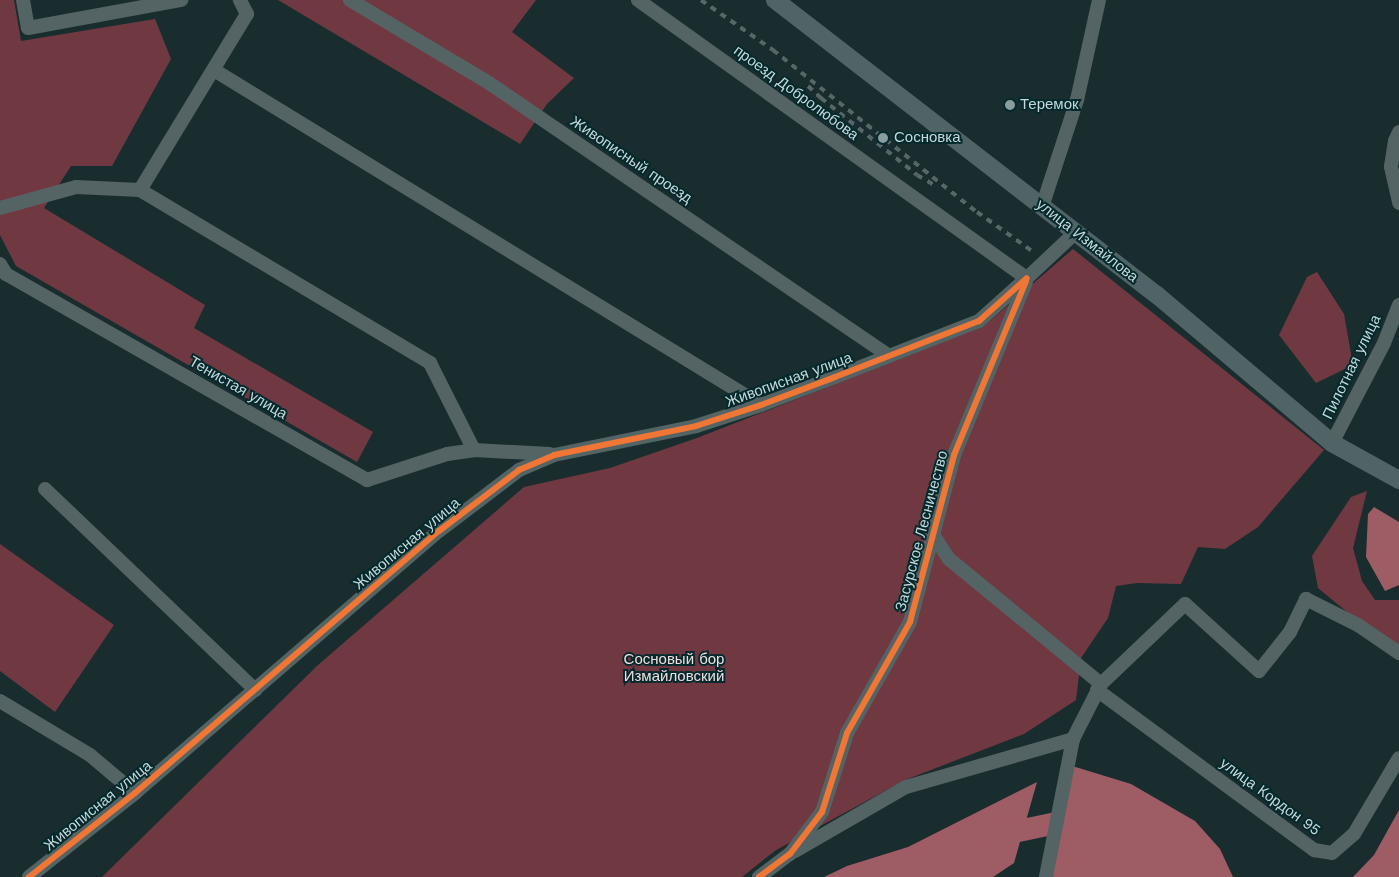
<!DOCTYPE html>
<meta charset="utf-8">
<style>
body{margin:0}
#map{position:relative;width:1399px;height:877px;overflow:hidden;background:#192d2f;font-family:"Work Sans",sans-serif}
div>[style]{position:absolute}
.green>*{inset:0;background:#703942}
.water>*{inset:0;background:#9e5c65}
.river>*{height:22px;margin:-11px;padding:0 11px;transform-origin:11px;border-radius:11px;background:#9e5c65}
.minor>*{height:14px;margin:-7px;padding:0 7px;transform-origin:7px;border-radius:7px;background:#546465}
.major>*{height:18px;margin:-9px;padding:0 9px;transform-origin:9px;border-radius:9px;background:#506466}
.rail>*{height:4px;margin-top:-2px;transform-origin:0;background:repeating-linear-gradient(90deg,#576667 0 6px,transparent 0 12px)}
.cycleway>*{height:6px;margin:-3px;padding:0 3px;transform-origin:3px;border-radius:3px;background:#f07635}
.dots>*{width:14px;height:14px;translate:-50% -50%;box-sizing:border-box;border:2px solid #052a2d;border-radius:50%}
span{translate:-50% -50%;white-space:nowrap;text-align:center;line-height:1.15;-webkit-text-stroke:4px #052a2d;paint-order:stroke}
.street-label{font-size:15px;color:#c5d7d9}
.poi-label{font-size:15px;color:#c5d7d9}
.left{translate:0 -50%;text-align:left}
.park-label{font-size:15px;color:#f3dcde}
</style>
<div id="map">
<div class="green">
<i style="clip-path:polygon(0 0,14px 0,21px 41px,155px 19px,171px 59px,112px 166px,71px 166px,44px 208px,205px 305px,194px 328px,373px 432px,357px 462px,16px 266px,0 235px)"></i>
<i style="clip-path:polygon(278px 0,536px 0,512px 32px,574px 78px,547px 104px,520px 144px)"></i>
<i style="clip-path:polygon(1073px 249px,1324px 450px,1258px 527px,1225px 549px,1198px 547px,1181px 584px,1137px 583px,1116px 586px,1108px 618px,1081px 658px,1076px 700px,1024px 734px,905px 780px,776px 850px,742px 877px,102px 877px,318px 665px,524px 487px,610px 468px,697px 438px,984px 326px)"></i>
<i style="clip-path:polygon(1317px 272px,1344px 314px,1353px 365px,1316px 383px,1279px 335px,1307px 277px)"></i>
<i style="clip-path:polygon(1367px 491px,1353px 548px,1362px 581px,1375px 600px,1399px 600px,1399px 645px,1347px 612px,1318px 588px,1312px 556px,1351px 497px)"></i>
<i style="clip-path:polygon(0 544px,114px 625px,55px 712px,0 671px)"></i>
</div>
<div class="water">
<i style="clip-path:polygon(1374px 507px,1399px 522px,1399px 585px,1385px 591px,1366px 557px,1368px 514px)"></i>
<i style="clip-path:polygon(1069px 765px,1131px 784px,1195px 821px,1220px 849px,1233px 877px,1046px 877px)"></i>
<i style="clip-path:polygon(1037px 782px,1014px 863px,993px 877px,824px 877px,847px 866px,908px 847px)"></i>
<i style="clip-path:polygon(1399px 810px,1399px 877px,1353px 877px,1374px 855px)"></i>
</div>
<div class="river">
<i style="left:994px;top:836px;width:88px;rotate:-11.8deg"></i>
</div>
<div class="minor">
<i style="left:23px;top:0;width:28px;rotate:80deg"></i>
<i style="left:28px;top:28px;width:156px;rotate:-10.4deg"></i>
<i style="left:350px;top:0;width:162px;rotate:30.8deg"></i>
<i style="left:489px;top:83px;width:484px;rotate:34.3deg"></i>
<i style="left:638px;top:0;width:478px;rotate:35.6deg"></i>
<i style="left:1027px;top:278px;width:67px;rotate:-43.2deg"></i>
<i style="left:214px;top:70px;width:641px;rotate:31.48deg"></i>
<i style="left:1399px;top:132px;width:10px;rotate:114deg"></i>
<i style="left:1395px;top:141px;width:26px;rotate:99deg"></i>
<i style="left:1391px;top:167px;width:37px;rotate:77deg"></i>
<i style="left:140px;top:190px;width:338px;rotate:30.8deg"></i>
<i style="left:430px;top:363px;width:97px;rotate:63.2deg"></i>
<i style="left:474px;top:450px;width:76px;rotate:3deg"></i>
<i style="left:1042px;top:207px;width:113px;rotate:-71.9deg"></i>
<i style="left:1077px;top:100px;width:102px;rotate:-77.6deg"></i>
<i style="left:0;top:208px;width:79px;rotate:-15.4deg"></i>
<i style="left:76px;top:187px;width:64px;rotate:2.7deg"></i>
<i style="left:140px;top:190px;width:206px;rotate:-58.7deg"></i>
<i style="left:247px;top:14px;width:16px;rotate:-117deg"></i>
<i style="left:0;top:264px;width:12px;rotate:59deg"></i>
<i style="left:6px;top:274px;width:416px;rotate:29.7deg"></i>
<i style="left:367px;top:480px;width:84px;rotate:-18deg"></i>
<i style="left:447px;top:454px;width:27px;rotate:-8deg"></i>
<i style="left:1332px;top:443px;width:113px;rotate:-62.5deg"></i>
<i style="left:1384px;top:343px;width:41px;rotate:-68.5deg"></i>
<i style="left:45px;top:489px;width:291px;rotate:43.7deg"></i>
<i style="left:932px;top:533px;width:31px;rotate:57deg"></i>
<i style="left:949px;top:559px;width:197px;rotate:39.4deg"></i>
<i style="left:1101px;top:684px;width:62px;rotate:117deg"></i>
<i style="left:1073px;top:739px;width:141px;rotate:101.1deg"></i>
<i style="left:1101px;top:684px;width:116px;rotate:-43.6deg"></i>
<i style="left:1185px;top:604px;width:100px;rotate:42.2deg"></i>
<i style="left:1259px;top:671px;width:50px;rotate:-51.5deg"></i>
<i style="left:1290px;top:632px;width:37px;rotate:-64deg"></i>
<i style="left:1306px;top:599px;width:58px;rotate:26.6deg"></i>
<i style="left:1358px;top:625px;width:50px;rotate:34.3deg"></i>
<i style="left:1097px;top:690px;width:270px;rotate:36.4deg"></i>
<i style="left:1314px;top:850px;width:18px;rotate:9deg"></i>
<i style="left:1332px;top:853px;width:29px;rotate:-41deg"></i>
<i style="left:1354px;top:834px;width:88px;rotate:-59.4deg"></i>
<i style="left:0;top:701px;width:105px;rotate:31deg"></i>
<i style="left:90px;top:755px;width:59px;rotate:40.2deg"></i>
<i style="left:795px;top:851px;width:128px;rotate:-30deg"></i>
<i style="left:906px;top:787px;width:174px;rotate:-16deg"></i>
<i style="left:29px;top:877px;width:135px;rotate:-38.4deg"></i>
<i style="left:135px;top:793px;width:401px;rotate:-40.8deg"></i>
<i style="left:439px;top:531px;width:101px;rotate:-37.3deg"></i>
<i style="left:519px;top:470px;width:38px;rotate:-23deg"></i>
<i style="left:554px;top:455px;width:145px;rotate:-11.5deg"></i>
<i style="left:696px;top:426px;width:68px;rotate:-17.9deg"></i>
<i style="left:761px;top:405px;width:79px;rotate:-20.7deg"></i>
<i style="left:835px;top:377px;width:155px;rotate:-21.3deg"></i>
<i style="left:979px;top:321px;width:64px;rotate:-41.9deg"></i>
<i style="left:759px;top:877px;width:39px;rotate:-37deg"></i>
<i style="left:790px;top:854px;width:53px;rotate:-52.7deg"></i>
<i style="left:822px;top:812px;width:83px;rotate:-72.4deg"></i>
<i style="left:847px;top:733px;width:128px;rotate:-60.4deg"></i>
<i style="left:910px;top:622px;width:173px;rotate:-75.2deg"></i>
<i style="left:954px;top:455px;width:187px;rotate:-67.4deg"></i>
</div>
<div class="major">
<i style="left:775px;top:0;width:483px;rotate:37.7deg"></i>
<i style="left:1157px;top:295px;width:229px;rotate:40.2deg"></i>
<i style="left:1332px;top:443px;width:77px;rotate:28.9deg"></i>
</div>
<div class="rail">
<i style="left:701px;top:0;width:88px;rotate:34.8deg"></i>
<i style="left:773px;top:50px;width:260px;rotate:38.5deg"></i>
<i style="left:977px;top:212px;width:71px;rotate:35.3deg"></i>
<i style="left:808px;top:86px;width:18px;rotate:43deg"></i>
<i style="left:821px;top:98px;width:123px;rotate:38.7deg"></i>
<i style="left:917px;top:175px;width:20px;rotate:30deg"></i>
</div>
<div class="cycleway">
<i style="left:29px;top:877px;width:135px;rotate:-38.4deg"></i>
<i style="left:135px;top:793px;width:401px;rotate:-40.8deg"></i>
<i style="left:439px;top:531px;width:101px;rotate:-37.3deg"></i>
<i style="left:519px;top:470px;width:38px;rotate:-23deg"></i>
<i style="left:554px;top:455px;width:145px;rotate:-11.5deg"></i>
<i style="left:696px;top:426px;width:68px;rotate:-17.9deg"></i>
<i style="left:761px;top:405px;width:79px;rotate:-20.7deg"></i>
<i style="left:835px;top:377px;width:155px;rotate:-21.3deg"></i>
<i style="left:979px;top:321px;width:64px;rotate:-41.9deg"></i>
<i style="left:759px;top:877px;width:39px;rotate:-37deg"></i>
<i style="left:790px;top:854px;width:53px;rotate:-52.7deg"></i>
<i style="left:822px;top:812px;width:83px;rotate:-72.4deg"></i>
<i style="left:847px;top:733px;width:128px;rotate:-60.4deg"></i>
<i style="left:910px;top:622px;width:173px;rotate:-75.2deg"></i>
<i style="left:954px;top:455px;width:188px;rotate:-67.5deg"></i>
</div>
<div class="dots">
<i style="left:1010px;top:105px;background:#899c9e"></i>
<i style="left:883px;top:138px;background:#899c9e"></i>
</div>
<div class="street-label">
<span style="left:796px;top:93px;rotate:36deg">проезд Добролюбова</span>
<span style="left:631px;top:160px;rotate:34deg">Живописный проезд</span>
<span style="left:1087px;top:241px;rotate:38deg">улица Измайлова</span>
<span style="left:1352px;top:367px;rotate:-64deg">Пилотная улица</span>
<span style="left:789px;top:380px;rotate:-20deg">Живописная улица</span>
<span style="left:238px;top:388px;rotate:30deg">Тенистая улица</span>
<span style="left:922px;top:531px;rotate:-75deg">Засурское Лесничество</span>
<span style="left:407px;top:544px;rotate:-40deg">Живописная улица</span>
<span style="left:1270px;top:797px;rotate:36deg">улица Кордон 95</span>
<span style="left:98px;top:806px;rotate:-39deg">Живописная улица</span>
</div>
<div class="poi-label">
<span class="left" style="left:1020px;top:105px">Теремок</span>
<span class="left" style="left:894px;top:138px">Сосновка</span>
</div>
<div class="park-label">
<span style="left:674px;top:668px">Сосновый бор<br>Измайловский</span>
</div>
</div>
